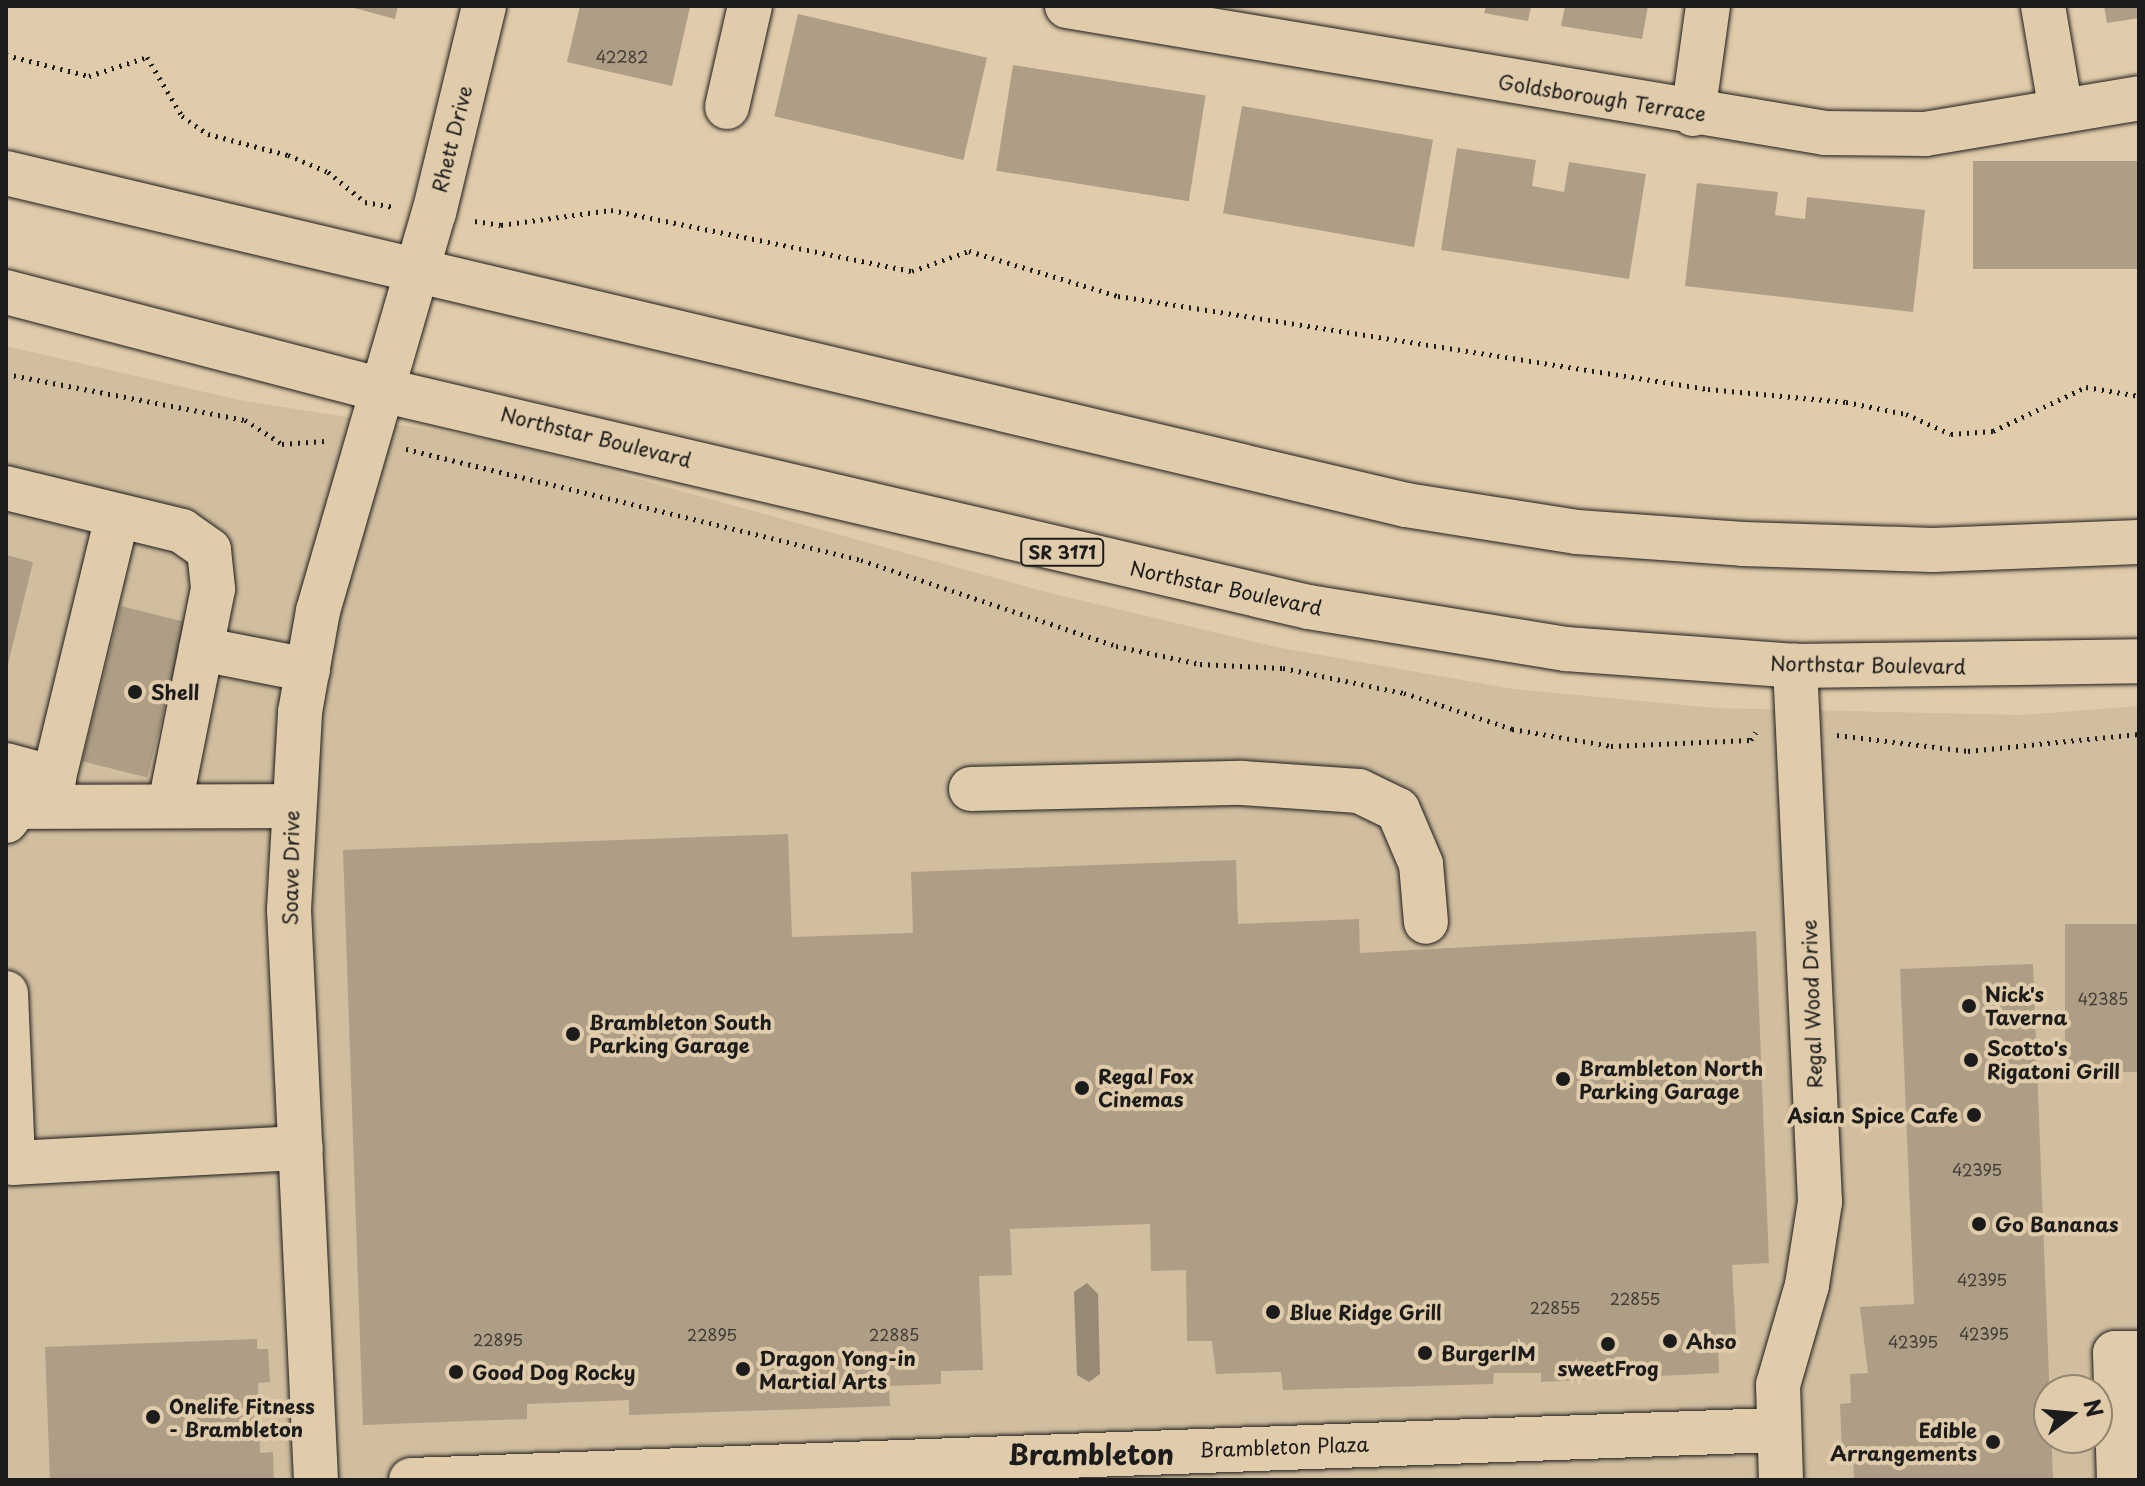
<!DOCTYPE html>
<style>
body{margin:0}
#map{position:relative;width:2145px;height:1486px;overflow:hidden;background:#e0ccaa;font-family:"Playpen Sans",sans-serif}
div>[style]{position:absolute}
.built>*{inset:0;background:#d1be9f}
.water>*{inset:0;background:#988b75}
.building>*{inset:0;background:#ad9e85;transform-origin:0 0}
.path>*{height:5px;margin-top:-2.5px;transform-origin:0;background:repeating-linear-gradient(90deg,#1c1c1c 0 2px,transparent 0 8px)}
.roads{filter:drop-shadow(0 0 2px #1c1c1c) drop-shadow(0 0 2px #1c1c1c)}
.minor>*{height:44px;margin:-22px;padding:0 22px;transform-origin:22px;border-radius:22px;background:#e0ccaa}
.major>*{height:44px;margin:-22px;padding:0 22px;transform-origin:22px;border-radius:22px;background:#e0ccaa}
.dots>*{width:22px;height:22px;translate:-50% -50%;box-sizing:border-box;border:4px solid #e0ccaa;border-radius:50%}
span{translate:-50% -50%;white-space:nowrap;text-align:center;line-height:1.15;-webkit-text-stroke:8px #e0ccaa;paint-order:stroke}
.number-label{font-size:16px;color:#403c36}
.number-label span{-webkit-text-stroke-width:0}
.shield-label span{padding:2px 6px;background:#e0ccaa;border:2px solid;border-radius:6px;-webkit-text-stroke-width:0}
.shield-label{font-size:18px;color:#1c1c1c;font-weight:700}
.street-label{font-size:20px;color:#1c1c1c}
.poi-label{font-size:20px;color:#1c1c1c;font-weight:700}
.left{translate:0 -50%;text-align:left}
.right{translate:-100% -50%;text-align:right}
.district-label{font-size:28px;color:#1c1c1c;font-weight:700}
.frame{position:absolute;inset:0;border:8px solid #1c1c1c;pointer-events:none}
.north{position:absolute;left:2033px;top:1374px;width:80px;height:80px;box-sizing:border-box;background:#e0ccaa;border:2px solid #928671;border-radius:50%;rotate:74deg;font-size:22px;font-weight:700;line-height:32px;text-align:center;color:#1c1c1c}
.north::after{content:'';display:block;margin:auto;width:28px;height:36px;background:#1c1c1c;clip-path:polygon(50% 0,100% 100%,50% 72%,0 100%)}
</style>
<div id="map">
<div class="built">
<i style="clip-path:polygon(evenodd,6px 346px,244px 401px,501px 441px,1042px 591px,1276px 647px,1513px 689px,1715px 708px,2021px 715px,2139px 706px,2139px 1480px,6px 1480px,6px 346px,2049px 1390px,2097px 1390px,2097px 1438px,2049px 1438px,2049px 1390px)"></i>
</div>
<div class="water">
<i style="clip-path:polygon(1087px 1283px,1098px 1294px,1100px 1374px,1089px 1382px,1077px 1375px,1074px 1292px)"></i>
</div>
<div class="building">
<i style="clip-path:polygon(347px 6px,398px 6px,395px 19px)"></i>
<i style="clip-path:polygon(580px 6px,690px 7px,672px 86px,567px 62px)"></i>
<i style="clip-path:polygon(1486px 6px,1531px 6px,1528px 21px,1484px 13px)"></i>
<i style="clip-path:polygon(1565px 6px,1648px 6px,1642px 39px,1561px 26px)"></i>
<i style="clip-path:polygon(2104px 6px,2139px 6px,2139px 18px,2107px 23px)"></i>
<i style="left:798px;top:14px;width:194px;height:105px;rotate:13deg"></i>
<i style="left:1013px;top:65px;width:195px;height:107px;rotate:9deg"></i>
<i style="left:1242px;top:106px;width:194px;height:109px;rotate:10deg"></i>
<i style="clip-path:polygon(1457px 148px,1536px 160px,1532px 186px,1564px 192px,1569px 162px,1646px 174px,1629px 279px,1441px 250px)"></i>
<i style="left:2139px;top:161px;width:108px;height:166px;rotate:90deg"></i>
<i style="clip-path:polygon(1697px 183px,1778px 192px,1775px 215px,1805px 219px,1807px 197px,1925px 210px,1913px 312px,1685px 286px)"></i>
<i style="clip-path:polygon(6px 555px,33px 562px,7px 668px,6px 668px)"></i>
<i style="left:121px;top:606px;width:67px;height:160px;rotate:14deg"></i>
<i style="clip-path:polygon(788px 834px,792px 937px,913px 933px,911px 872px,1236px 860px,1238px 924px,1359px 919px,1360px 953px,1756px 931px,1769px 1263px,1732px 1265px,1736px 1337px,1718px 1337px,1719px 1373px,1541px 1382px,1541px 1373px,1494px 1373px,1493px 1384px,1283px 1390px,1281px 1372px,1216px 1374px,1212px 1341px,1187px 1341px,1186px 1270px,1151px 1271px,1150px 1224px,1010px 1229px,1012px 1275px,979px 1276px,983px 1370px,941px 1371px,941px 1384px,889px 1386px,890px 1406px,629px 1415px,629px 1400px,527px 1404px,527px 1419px,363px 1425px,343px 850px)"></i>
<i style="left:2139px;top:924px;width:148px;height:74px;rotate:90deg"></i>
<i style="clip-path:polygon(2033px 964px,2053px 1480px,1854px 1480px,1853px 1452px,1842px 1453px,1840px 1404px,1851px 1403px,1850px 1374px,1868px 1373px,1860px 1307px,1914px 1304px,1900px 969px)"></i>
<i style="clip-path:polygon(257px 1339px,257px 1349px,268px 1349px,270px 1382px,258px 1383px,260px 1453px,273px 1452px,274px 1480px,50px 1480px,45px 1347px)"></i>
</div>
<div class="path">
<i style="left:6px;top:55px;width:86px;rotate:14.2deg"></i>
<i style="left:89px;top:76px;width:61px;rotate:-18.1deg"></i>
<i style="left:147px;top:57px;width:69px;rotate:59.3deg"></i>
<i style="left:182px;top:116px;width:32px;rotate:35deg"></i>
<i style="left:208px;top:134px;width:83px;rotate:14.7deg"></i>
<i style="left:288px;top:155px;width:43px;rotate:23deg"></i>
<i style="left:328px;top:172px;width:48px;rotate:39deg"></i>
<i style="left:365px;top:202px;width:29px;rotate:10deg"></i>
<i style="left:475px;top:221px;width:26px;rotate:9deg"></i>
<i style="left:501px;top:225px;width:111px;rotate:-7.8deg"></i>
<i style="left:611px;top:210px;width:307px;rotate:11.5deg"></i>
<i style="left:912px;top:271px;width:60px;rotate:-19.3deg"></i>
<i style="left:969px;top:251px;width:156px;rotate:16.8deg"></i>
<i style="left:1118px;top:296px;width:597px;rotate:8.96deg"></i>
<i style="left:1708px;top:389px;width:139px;rotate:5.4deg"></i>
<i style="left:1846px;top:402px;width:61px;rotate:11.3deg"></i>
<i style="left:1906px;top:414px;width:49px;rotate:24deg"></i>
<i style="left:1951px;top:434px;width:42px;rotate:-4.1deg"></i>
<i style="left:1993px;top:431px;width:103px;rotate:-25.3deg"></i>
<i style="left:2086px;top:387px;width:54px;rotate:9.6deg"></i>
<i style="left:6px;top:374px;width:243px;rotate:10.9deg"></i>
<i style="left:245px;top:420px;width:44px;rotate:33deg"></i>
<i style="left:282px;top:444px;width:42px;rotate:-4.1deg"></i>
<i style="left:406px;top:449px;width:468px;rotate:13.7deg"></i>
<i style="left:861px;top:560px;width:269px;rotate:18.6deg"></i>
<i style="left:1116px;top:646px;width:86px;rotate:12.1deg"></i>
<i style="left:1200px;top:664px;width:83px;rotate:2.8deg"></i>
<i style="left:1283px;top:668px;width:124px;rotate:11.7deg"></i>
<i style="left:1404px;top:693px;width:114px;rotate:18.4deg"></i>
<i style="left:1512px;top:729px;width:100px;rotate:9.7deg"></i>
<i style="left:1611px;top:746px;width:140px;rotate:-2.5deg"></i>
<i style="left:1751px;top:740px;width:9px;rotate:-58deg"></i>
<i style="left:1837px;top:735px;width:132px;rotate:7deg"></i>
<i style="left:1968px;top:751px;width:172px;rotate:-5.7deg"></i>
</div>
<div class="roads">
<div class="minor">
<i style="left:1067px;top:6px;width:769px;rotate:9.51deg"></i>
<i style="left:1825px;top:133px;width:100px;rotate:0.6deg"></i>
<i style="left:1925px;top:134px;width:217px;rotate:-9.5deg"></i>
<i style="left:2043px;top:6px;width:107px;rotate:80.3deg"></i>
<i style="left:727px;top:107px;width:104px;rotate:-77.2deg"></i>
<i style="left:1693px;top:114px;width:109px;rotate:-82.1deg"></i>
<i style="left:6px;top:488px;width:181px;rotate:13.7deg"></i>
<i style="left:182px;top:531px;width:33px;rotate:35deg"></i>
<i style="left:209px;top:550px;width:39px;rotate:84deg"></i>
<i style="left:213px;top:589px;width:219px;rotate:101.3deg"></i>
<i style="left:201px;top:649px;width:109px;rotate:11.1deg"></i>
<i style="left:6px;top:765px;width:50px;rotate:15.2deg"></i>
<i style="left:971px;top:789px;width:271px;rotate:-1.3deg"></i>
<i style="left:1242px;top:783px;width:117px;rotate:3.9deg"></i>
<i style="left:1359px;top:791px;width:43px;rotate:26deg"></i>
<i style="left:1398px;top:810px;width:59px;rotate:66.9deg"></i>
<i style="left:1421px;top:864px;width:58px;rotate:85.1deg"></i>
<i style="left:47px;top:806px;width:297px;rotate:-76.4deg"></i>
<i style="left:6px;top:821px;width:18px;rotate:-52deg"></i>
<i style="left:17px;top:807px;width:275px;rotate:-0.2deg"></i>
<i style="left:6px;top:993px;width:170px;rotate:87.6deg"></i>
<i style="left:13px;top:1163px;width:288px;rotate:-3deg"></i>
<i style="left:316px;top:1480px;width:571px;rotate:-92.71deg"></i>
<i style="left:289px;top:910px;width:198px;rotate:-86.8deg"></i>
<i style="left:300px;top:712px;width:103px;rotate:-79.9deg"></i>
<i style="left:318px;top:611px;width:415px;rotate:-73.8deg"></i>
<i style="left:434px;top:213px;width:213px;rotate:-76.4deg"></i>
<i style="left:411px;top:1480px;width:1364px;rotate:-2.1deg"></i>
<i style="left:1781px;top:1480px;width:95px;rotate:-91.8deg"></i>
<i style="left:1778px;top:1385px;width:104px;rotate:-73.8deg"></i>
<i style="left:1807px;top:1285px;width:84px;rotate:-81.1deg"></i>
<i style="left:1820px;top:1202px;width:537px;rotate:-92.67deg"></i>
<i style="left:2119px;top:1480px;width:127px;rotate:-91.8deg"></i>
<i style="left:2115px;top:1353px;width:24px"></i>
</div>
<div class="major">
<i style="left:6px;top:173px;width:1439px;rotate:13.34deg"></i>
<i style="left:1406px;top:505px;width:173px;rotate:9deg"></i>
<i style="left:1577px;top:532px;width:166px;rotate:4.1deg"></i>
<i style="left:1743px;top:544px;width:190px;rotate:1.8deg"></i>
<i style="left:1933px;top:550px;width:206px;rotate:-2.2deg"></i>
<i style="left:6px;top:292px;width:389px;rotate:14.6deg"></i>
<i style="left:382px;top:390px;width:952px;rotate:13.18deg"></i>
<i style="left:1309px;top:607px;width:260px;rotate:9.3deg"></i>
<i style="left:1566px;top:649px;width:230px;rotate:4.2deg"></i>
<i style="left:1795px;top:666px;width:344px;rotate:-0.8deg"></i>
</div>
</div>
<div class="dots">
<i style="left:135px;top:692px;background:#1c1c1c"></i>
<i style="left:1969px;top:1006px;background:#1c1c1c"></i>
<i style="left:573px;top:1034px;background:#1c1c1c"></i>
<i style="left:1971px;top:1060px;background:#1c1c1c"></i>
<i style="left:1563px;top:1079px;background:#1c1c1c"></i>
<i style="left:1082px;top:1088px;background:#1c1c1c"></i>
<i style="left:1974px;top:1115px;background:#1c1c1c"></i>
<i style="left:1979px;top:1224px;background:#1c1c1c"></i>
<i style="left:1273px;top:1312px;background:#1c1c1c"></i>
<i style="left:1670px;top:1341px;background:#1c1c1c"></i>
<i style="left:1608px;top:1344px;background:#1c1c1c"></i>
<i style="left:1425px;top:1353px;background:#1c1c1c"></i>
<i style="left:743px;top:1369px;background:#1c1c1c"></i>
<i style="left:456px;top:1372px;background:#1c1c1c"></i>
<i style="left:153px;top:1417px;background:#1c1c1c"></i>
<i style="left:1993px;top:1442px;background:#1c1c1c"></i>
</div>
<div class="number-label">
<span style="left:622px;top:56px">42282</span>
<span style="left:2103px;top:998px">42385</span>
<span style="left:1977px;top:1169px">42395</span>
<span style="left:1982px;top:1279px">42395</span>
<span style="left:1635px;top:1298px">22855</span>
<span style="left:1555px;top:1307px">22855</span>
<span style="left:1984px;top:1333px">42395</span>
<span style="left:712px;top:1334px">22895</span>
<span style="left:894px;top:1334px">22885</span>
<span style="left:498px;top:1339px">22895</span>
<span style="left:1913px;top:1341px">42395</span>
</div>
<div class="shield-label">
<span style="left:1062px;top:552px">SR 3171</span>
</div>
<div class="street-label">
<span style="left:1602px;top:98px;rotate:9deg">Goldsborough Terrace</span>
<span style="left:452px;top:139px;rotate:-76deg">Rhett Drive</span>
<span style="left:596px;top:437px;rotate:14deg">Northstar Boulevard</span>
<span style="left:1226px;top:588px;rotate:12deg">Northstar Boulevard</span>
<span style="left:1868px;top:665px;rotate:1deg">Northstar Boulevard</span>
<span style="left:291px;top:868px;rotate:-89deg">Soave Drive</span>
<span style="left:1812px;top:1004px;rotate:-92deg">Regal Wood Drive</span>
<span style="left:1284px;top:1447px;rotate:-2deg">Brambleton Plaza</span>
</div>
<div class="poi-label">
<span class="left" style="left:151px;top:692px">Shell</span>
<span class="left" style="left:1985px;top:1006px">Nick's<br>Taverna</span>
<span class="left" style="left:589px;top:1034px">Brambleton South<br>Parking Garage</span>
<span class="left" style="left:1987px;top:1060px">Scotto's<br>Rigatoni Grill</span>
<span class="left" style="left:1579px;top:1080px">Brambleton North<br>Parking Garage</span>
<span class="left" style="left:1098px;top:1088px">Regal Fox<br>Cinemas</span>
<span class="right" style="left:1958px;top:1115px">Asian Spice Cafe</span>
<span class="left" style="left:1995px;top:1224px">Go Bananas</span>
<span class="left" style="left:1289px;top:1312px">Blue Ridge Grill</span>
<span class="left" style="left:1686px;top:1341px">Ahso</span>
<span class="left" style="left:1441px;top:1353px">BurgerIM</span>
<span class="left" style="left:759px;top:1370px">Dragon Yong-in<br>Martial Arts</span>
<span style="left:1608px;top:1368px">sweetFrog</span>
<span class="left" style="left:472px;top:1372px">Good Dog Rocky</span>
<span class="left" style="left:169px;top:1418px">Onelife Fitness<br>- Brambleton</span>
<span class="right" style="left:1977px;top:1442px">Edible<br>Arrangements</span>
</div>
<div class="district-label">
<span style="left:1091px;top:1454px">Brambleton</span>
</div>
<div class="frame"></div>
<div class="north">N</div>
</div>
